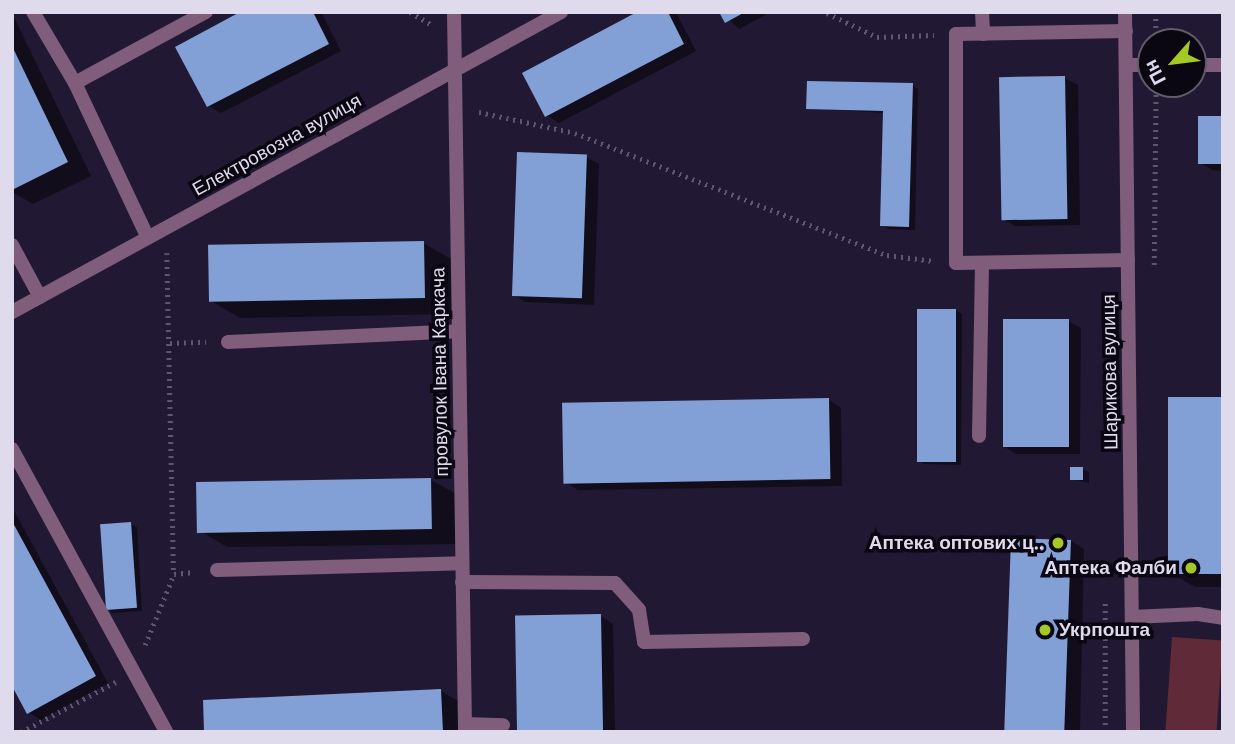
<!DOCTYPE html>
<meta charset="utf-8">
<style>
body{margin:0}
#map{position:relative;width:1235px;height:744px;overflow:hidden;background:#211933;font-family:Arial,sans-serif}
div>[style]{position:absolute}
.green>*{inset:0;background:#612a38;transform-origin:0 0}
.shadow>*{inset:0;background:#0007}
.building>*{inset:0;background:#82a0d6;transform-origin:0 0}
.path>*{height:4.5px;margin-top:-2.25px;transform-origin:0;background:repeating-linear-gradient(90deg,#5e576f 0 2px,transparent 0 7px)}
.lane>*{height:14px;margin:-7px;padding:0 7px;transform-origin:7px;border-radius:7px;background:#815d7c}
.street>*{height:14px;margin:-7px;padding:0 7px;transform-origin:7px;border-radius:7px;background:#815d7c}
.dots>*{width:19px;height:19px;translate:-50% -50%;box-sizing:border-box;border:4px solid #0a0712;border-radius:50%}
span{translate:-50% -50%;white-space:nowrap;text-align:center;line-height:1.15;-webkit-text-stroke:7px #0a0712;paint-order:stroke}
.street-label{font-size:19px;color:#dfdaec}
.poi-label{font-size:19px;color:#dfdaec;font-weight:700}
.right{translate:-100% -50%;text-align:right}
.left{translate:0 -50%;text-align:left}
.frame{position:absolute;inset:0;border:14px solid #dfdaec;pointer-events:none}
.north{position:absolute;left:1137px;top:28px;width:70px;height:70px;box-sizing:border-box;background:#0a0712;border:2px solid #5f5b69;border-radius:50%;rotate:242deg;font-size:19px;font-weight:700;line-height:28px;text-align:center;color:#dfdaec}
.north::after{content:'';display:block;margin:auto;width:24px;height:32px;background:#a4c824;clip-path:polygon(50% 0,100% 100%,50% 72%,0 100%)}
</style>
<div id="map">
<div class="green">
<i style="left:1172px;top:637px;width:51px;height:95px;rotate:4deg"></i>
</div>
<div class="shadow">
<i style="clip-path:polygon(244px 12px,321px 12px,341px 51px,221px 113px,208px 106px)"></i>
<i style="clip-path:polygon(641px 12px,676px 12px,696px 51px,559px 123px,546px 115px)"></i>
<i style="clip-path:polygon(721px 12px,771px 12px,739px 29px)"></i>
<i style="clip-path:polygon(12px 13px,91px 176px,33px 204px,12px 192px)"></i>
<i style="clip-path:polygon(1065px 78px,1078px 85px,1080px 225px,1015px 226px,1003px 219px)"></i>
<i style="clip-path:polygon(912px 85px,918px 89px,915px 230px,888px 229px,882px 225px,885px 113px,808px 108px)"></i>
<i style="clip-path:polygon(1223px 118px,1223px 171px,1213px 170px,1200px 163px)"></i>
<i style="clip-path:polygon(586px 157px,599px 164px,594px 305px,526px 302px,513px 295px)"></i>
<i style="clip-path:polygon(423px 243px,453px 260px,454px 314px,240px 318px,211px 301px)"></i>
<i style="clip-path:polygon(955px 310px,962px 314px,961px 465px,924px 464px,918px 461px)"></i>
<i style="clip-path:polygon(1068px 321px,1081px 328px,1080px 454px,1016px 454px,1003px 446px)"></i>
<i style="clip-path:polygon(1223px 399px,1223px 587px,1195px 587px,1172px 574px)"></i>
<i style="clip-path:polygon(829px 400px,841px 408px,842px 486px,578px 490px,565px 482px)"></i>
<i style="clip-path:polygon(1083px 469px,1089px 472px,1089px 483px,1071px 479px)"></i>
<i style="clip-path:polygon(431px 480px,460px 496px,460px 544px,227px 547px,198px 530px)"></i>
<i style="clip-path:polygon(12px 507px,108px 683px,41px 720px,28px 712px,12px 683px)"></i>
<i style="clip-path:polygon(130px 524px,137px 527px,142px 611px,113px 613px,107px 609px)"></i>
<i style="clip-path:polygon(1012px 540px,1071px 541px,1084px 549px,1080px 732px,1012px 732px)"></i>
<i style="clip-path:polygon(601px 616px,613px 624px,615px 732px,519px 732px)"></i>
<i style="clip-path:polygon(441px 691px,470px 708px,471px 732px,206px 732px)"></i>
</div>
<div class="building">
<i style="clip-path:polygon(240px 12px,313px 12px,329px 44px,207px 107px,175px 47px)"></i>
<i style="clip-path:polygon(637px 12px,668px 12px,684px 44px,545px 117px,522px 73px)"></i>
<i style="clip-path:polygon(719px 12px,745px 12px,725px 23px)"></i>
<i style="clip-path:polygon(12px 46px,68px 162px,12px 190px)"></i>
<i style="left:1065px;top:76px;width:143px;height:66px;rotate:89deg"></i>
<i style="clip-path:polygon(807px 81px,913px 83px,909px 227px,880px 226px,883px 111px,806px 109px)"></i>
<i style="left:1198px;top:116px;width:25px;height:48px"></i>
<i style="left:517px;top:152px;width:70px;height:144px;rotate:2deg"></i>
<i style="left:424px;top:241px;width:57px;height:216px;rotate:89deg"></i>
<i style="left:917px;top:309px;width:39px;height:153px"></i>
<i style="left:1003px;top:319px;width:66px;height:128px"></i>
<i style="left:1223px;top:397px;width:177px;height:55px;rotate:90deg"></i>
<i style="left:829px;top:398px;width:81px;height:267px;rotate:89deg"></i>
<i style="left:1070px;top:467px;width:13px;height:13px"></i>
<i style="left:431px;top:478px;width:51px;height:235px;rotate:89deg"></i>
<i style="clip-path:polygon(12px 521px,96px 676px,27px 714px,12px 686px)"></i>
<i style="left:131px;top:522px;width:86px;height:31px;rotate:86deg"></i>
<i style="left:1011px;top:538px;width:60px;height:194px;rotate:2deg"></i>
<i style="left:601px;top:614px;width:118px;height:86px;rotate:89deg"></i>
<i style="clip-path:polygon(441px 689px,443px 732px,204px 732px,203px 700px)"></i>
</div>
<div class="path">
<i style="left:410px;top:12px;width:24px;rotate:30deg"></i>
<i style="left:1156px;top:12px;width:30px;rotate:90deg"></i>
<i style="left:827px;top:13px;width:55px;rotate:25.6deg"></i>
<i style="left:877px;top:37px;width:57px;rotate:-2deg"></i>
<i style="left:479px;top:112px;width:98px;rotate:12.3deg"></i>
<i style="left:575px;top:133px;width:335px;rotate:21.4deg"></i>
<i style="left:887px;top:255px;width:47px;rotate:7.3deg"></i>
<i style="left:167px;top:253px;width:321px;rotate:88.8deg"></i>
<i style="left:174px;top:574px;width:20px;rotate:-6deg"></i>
<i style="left:1154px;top:265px;width:180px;rotate:-89.4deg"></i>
<i style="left:170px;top:343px;width:36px;rotate:-2deg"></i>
<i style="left:145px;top:645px;width:77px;rotate:-67.8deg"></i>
<i style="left:21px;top:732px;width:107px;rotate:-27.8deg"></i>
<i style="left:1105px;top:732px;width:132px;rotate:-90deg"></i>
</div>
<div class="lane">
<i style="left:33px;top:12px;width:82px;rotate:59.4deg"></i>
<i style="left:75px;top:83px;width:171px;rotate:64.8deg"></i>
<i style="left:982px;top:12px;width:22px;rotate:87deg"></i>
<i style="left:1126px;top:31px;width:170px;rotate:179deg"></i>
<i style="left:956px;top:34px;width:229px;rotate:90deg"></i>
<i style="left:956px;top:263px;width:172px;rotate:-1deg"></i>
<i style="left:1126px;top:65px;width:25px"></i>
<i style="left:1193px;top:65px;width:30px"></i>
<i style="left:75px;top:83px;width:149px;rotate:-28.5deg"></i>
<i style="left:12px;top:245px;width:59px;rotate:61.7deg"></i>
<i style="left:228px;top:342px;width:230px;rotate:-2.7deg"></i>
<i style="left:979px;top:436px;width:173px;rotate:-89deg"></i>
<i style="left:12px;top:449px;width:322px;rotate:61.4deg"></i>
<i style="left:217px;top:570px;width:245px;rotate:-1.6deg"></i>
<i style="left:462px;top:582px;width:153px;rotate:0.4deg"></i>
<i style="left:615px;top:583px;width:36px;rotate:48deg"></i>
<i style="left:639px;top:610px;width:32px;rotate:81deg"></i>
<i style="left:644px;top:642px;width:159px;rotate:-1.1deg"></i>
<i style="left:1132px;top:617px;width:66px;rotate:-2.6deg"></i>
<i style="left:1198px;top:614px;width:25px;rotate:9deg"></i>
<i style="left:465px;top:724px;width:38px;rotate:2deg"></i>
</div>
<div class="street">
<i style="left:454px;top:12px;width:720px;rotate:89.12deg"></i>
<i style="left:1125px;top:12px;width:720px;rotate:89.36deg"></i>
<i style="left:12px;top:312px;width:626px;rotate:-28.65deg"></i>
</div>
<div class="dots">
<i style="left:1058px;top:543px;background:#a4c824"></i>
<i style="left:1191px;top:568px;background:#a4c824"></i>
<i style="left:1045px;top:630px;background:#a4c824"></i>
</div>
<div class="street-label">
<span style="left:277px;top:145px;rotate:-29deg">Електровозна вулиця</span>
<span style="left:440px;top:372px;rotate:-91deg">провулок Івана Каркача</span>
<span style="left:1110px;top:372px;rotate:-91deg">Шарикова вулиця</span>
</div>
<div class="poi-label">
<span class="right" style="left:1044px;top:543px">Аптека оптових ц‥</span>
<span class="right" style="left:1177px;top:568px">Аптека Фалби</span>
<span class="left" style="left:1059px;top:630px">Укрпошта</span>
</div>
<div class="frame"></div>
<div class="north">Пн</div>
</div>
